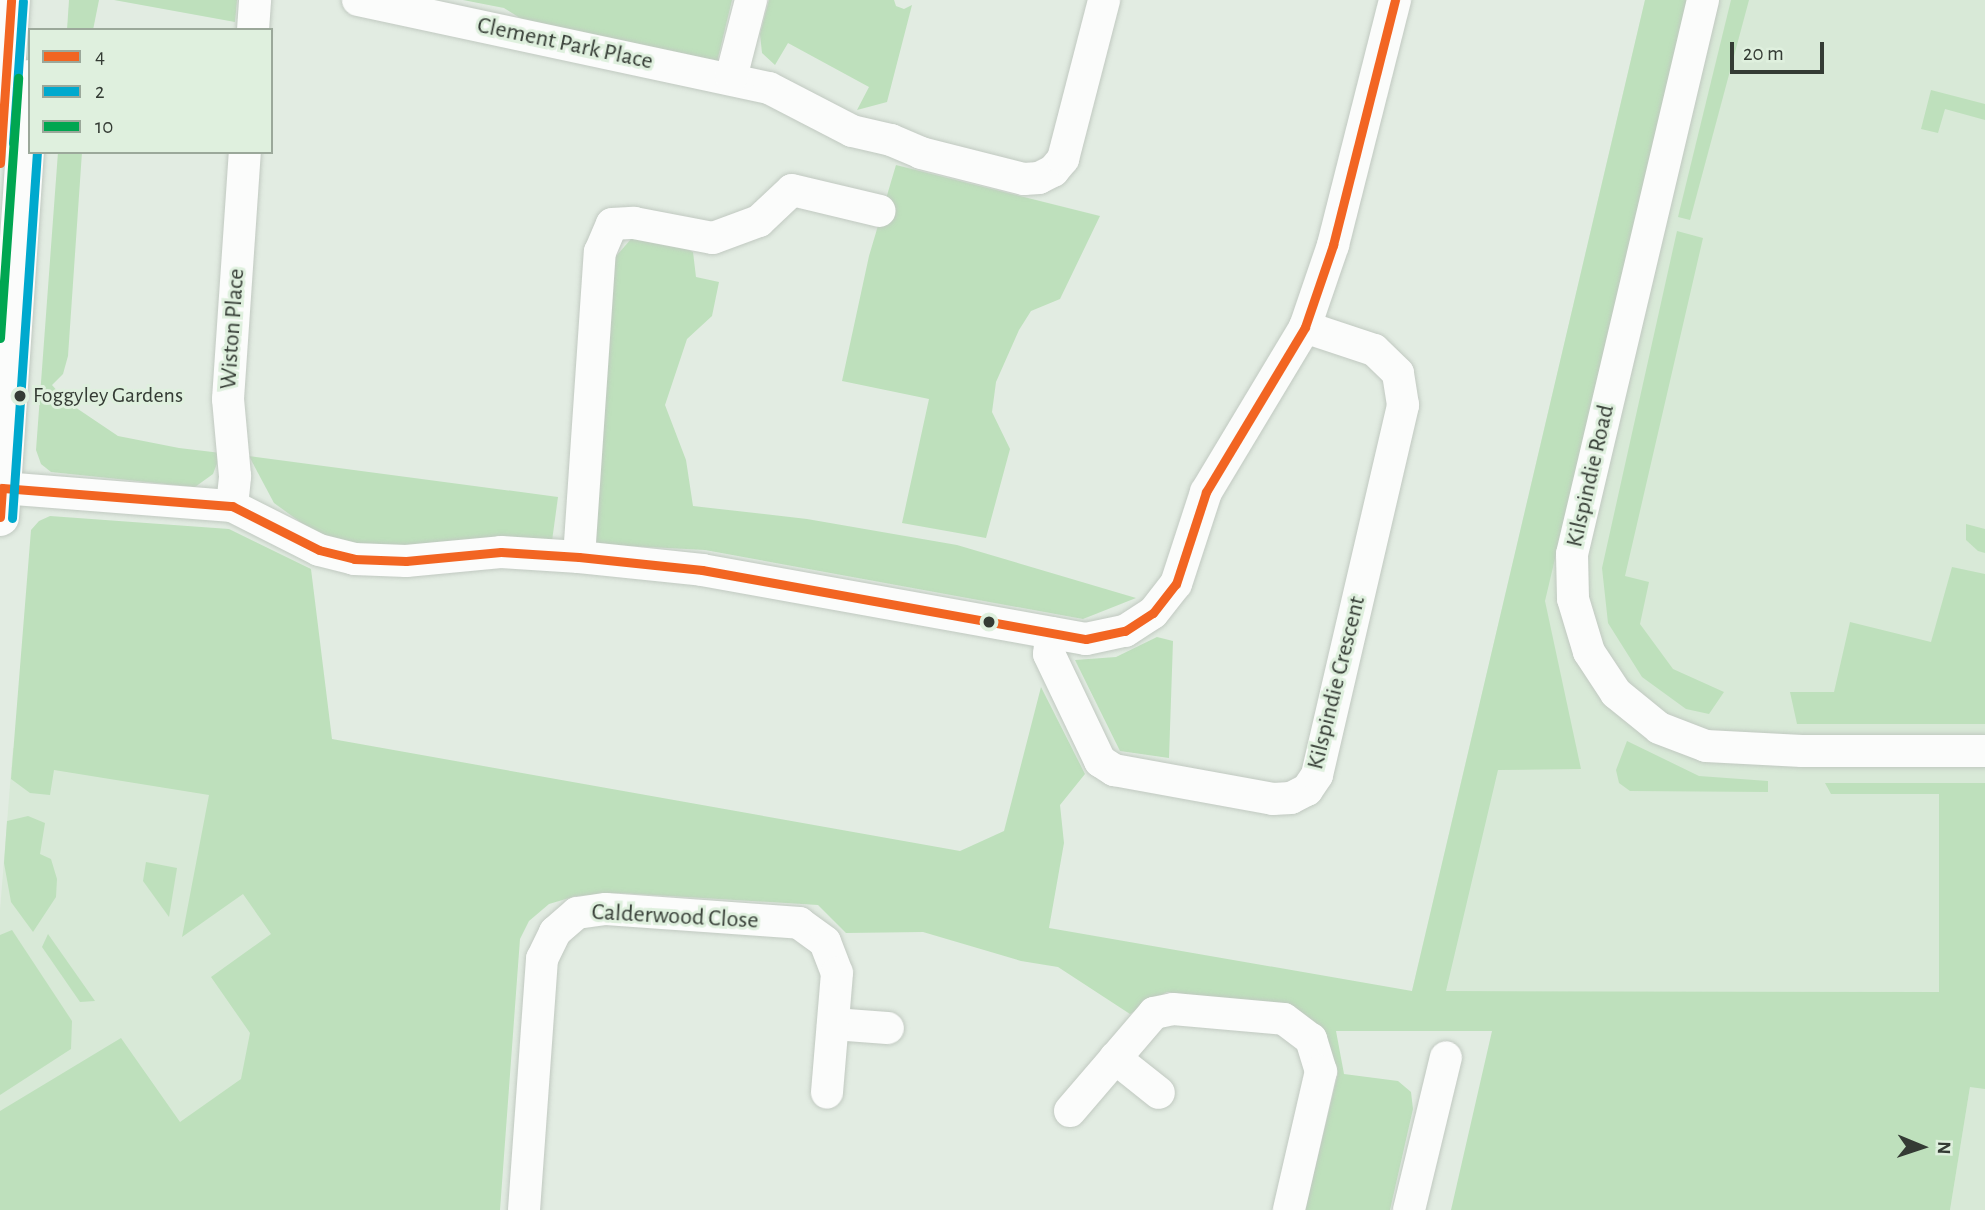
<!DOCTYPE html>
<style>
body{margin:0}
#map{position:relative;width:1985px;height:1210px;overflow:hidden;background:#e2ece2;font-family:"Alegreya Sans",sans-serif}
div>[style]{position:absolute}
.built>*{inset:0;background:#d8e9d7}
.green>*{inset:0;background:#bee0bc}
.roads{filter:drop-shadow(0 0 2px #c1c9c1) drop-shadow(0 0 2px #c1c9c1)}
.minor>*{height:32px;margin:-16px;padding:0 16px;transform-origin:16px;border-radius:16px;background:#fbfcfb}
.tertiary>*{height:38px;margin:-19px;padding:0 19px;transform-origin:19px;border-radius:19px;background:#fbfcfb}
.bus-1>*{height:9px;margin:-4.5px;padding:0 4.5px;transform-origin:4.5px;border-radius:4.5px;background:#f26522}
.bus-2>*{height:9px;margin:-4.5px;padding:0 4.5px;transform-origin:4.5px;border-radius:4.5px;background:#00a9ce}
.bus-3>*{height:9px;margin:-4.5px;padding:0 4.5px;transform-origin:4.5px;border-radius:4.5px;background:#00a651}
.dots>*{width:19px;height:19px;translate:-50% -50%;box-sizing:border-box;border:4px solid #dff0de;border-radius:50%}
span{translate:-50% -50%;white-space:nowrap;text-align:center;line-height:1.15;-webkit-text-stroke:6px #dff0de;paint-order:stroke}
.bus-label{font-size:22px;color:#343b34}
.left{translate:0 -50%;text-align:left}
.street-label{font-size:24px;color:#343b34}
.legend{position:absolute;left:28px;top:28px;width:245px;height:126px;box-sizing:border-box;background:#dff0de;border:2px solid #9ba89a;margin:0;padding:9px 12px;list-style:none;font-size:21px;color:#343b34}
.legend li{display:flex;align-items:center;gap:14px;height:35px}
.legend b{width:35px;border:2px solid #9ba89a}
.north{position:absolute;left:1887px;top:1112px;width:70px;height:70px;-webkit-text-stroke:5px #dff0de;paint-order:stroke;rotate:92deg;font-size:19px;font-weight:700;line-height:28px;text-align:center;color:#343b34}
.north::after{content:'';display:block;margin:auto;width:24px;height:32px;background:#343b34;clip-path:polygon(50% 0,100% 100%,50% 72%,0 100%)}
.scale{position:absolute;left:1730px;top:42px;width:94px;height:32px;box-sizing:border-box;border:4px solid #343b34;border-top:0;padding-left:9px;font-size:21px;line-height:24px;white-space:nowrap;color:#343b34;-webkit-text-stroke:5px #dff0de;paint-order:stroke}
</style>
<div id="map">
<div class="built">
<i style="clip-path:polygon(1645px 0,1985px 0,1985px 992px,1412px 991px)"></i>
<i style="clip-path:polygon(13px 748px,287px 795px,250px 1210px,0 1210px,0 910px)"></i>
<i style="clip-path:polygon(1985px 998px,1985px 1210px,1950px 1210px,1970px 1087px)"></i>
</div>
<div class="green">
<i style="clip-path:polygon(69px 0,99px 0,93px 30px,67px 30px)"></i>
<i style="clip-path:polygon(114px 0,237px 0,235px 22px)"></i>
<i style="clip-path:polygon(463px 0,732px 0,717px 62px,528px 23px,504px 8px)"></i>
<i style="clip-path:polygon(769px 0,894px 0,896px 6px,904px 9px,912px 5px,887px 102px,857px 110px,869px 87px,788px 43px,775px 65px,762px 53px,760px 34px)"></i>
<i style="clip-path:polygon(1645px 0,1687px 0,1545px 601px,1581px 769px,1498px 770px,1446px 991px,1939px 992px,1939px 794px,1831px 794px,1825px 783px,1985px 783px,1985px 1089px,1970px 1087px,1950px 1210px,1451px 1210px,1492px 1031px,1336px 1031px,1344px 1074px,1398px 1081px,1411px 1092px,1413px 1109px,1390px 1210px,1305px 1210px,1338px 1073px,1323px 1030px,1294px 1007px,1167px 992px,1130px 1014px,1058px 967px,1021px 961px,923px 932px,846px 933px,818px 905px,620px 893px,576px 896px,549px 904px,529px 921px,520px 939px,500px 1210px,0 1210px,0 1111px,121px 1038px,180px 1122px,241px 1079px,250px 1033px,211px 977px,271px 934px,243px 894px,182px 937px,209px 795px,54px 770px,50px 795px,30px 793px,11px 779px,31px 530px,39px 521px,50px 516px,229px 529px,311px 569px,332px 739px,960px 851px,1004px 831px,1041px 687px,1085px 774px,1060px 805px,1064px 843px,1049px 928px,1412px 991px)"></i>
<i style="clip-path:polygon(1731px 0,1749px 0,1690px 220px,1678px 217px)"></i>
<i style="clip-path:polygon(1931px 90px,1985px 104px,1985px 120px,1945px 109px,1938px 133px,1921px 129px)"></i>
<i style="clip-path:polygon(58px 152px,82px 152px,68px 356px,63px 374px,52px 385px,66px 401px,118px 436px,179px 448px,221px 453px,213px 474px,195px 487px,51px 472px,41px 464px,36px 450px)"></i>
<i style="clip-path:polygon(896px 165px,1100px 216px,1060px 299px,1031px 311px,1019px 330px,996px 382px,992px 412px,1010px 449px,986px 538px,902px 523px,929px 399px,842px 381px,869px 256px)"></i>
<i style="clip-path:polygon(1677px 231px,1703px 238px,1625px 576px,1649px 582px,1640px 624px,1673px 669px,1724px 692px,1709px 714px,1686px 709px,1642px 677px,1608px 623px,1602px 568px)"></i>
<i style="clip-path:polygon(663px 238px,693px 252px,696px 277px,719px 282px,712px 316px,687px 339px,665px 405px,686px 460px,693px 506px,807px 519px,957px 545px,1136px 598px,1083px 619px,705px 550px,592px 544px,611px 262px,631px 239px)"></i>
<i style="clip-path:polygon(249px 456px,558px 497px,552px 541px,408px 548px,355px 545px,321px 537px,274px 503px)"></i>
<i style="clip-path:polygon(1966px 524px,1985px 529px,1985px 553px,1978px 551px,1966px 540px)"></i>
<i style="clip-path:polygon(1952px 567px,1985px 574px,1985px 724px,1797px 724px,1790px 692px,1834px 692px,1850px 622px,1931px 642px)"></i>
<i style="clip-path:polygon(1157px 637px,1173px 641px,1169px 758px,1120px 751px,1075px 660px,1116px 657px)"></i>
<i style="clip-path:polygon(1627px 741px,1699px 776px,1768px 781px,1768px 792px,1630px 791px,1619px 783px,1616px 770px)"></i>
<i style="clip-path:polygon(28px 816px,45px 823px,40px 854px,51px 859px,57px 879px,56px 897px,33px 932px,11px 902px,4px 863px,7px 821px)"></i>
<i style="clip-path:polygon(146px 862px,177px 868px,169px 917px,143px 881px)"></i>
<i style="clip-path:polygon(12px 930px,72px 1021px,71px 1049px,0 1095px,0 935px)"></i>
<i style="clip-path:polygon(48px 934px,95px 1001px,80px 1002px,42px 947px)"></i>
</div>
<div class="roads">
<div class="minor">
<i style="left:358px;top:0;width:420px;rotate:12.1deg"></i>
<i style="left:769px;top:88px;width:93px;rotate:27.4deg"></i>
<i style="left:852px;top:131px;width:40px;rotate:13deg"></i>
<i style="left:891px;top:140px;width:33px;rotate:23deg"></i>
<i style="left:921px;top:153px;width:106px;rotate:14.2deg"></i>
<i style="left:1024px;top:179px;width:15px;rotate:-4deg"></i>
<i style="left:1039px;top:178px;width:16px;rotate:-27deg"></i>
<i style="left:1053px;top:171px;width:16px;rotate:-50deg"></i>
<i style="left:1063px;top:159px;width:164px;rotate:-75.5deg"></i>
<i style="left:1703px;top:0;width:569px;rotate:103.3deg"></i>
<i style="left:1572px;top:554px;width:45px;rotate:88.7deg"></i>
<i style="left:1573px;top:599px;width:55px;rotate:73.2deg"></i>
<i style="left:1589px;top:652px;width:49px;rotate:56.6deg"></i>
<i style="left:1616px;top:693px;width:55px;rotate:39.1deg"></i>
<i style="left:1659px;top:728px;width:50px;rotate:21deg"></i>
<i style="left:1706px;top:746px;width:96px;rotate:3deg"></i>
<i style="left:1802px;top:751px;width:183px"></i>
<i style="left:253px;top:30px;width:30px;rotate:-86deg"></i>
<i style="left:731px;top:78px;width:81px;rotate:-75.6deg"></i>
<i style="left:2px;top:488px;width:231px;rotate:4.5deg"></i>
<i style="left:232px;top:506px;width:97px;rotate:26.8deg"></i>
<i style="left:319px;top:550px;width:36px;rotate:14deg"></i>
<i style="left:354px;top:559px;width:52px;rotate:2.2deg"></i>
<i style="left:406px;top:561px;width:95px;rotate:-5.4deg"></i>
<i style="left:501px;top:552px;width:78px;rotate:3.7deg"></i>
<i style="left:579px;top:557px;width:124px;rotate:6deg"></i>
<i style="left:702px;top:570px;width:390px;rotate:10.2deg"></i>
<i style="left:1086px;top:639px;width:40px;rotate:-12deg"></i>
<i style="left:1125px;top:631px;width:33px;rotate:-33deg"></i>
<i style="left:1153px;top:613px;width:37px;rotate:-52deg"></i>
<i style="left:1176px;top:584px;width:97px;rotate:-71.9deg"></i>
<i style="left:1206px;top:492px;width:192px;rotate:-59deg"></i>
<i style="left:1305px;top:327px;width:87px;rotate:-71.1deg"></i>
<i style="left:1333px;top:245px;width:253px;rotate:-75.8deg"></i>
<i style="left:232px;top:506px;width:30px;rotate:-84deg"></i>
<i style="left:235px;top:476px;width:77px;rotate:-95.2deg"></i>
<i style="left:228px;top:399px;width:248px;rotate:-86.1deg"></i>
<i style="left:579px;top:557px;width:306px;rotate:-86.1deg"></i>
<i style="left:600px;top:252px;width:30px;rotate:-67deg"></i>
<i style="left:612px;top:224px;width:22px;rotate:-3deg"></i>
<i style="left:634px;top:223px;width:80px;rotate:10.8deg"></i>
<i style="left:713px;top:238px;width:49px;rotate:-20.3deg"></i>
<i style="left:759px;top:221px;width:45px;rotate:-43.2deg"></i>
<i style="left:792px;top:190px;width:90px;rotate:13.4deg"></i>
<i style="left:1051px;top:633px;width:21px;rotate:95deg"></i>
<i style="left:1049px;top:654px;width:119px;rotate:64.5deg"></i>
<i style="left:1100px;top:761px;width:17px;rotate:33deg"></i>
<i style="left:1114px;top:770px;width:162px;rotate:10.3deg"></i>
<i style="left:1273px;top:799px;width:18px;rotate:-3deg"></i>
<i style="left:1291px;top:798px;width:18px;rotate:-27deg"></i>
<i style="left:1307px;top:790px;width:18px;rotate:-56deg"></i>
<i style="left:1317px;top:775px;width:380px;rotate:-76.9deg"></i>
<i style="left:1403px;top:405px;width:32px;rotate:-99deg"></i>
<i style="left:1398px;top:373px;width:33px;rotate:-136deg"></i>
<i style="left:1374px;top:350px;width:73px;rotate:-161.6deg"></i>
<i style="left:833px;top:1024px;width:55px;rotate:4.2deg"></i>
<i style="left:1115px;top:1058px;width:56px;rotate:38.5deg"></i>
<i style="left:1070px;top:1111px;width:129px;rotate:-49.4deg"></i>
<i style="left:1154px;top:1013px;width:19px;rotate:-12deg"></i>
<i style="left:1173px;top:1009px;width:111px;rotate:5.1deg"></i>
<i style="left:1284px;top:1019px;width:34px;rotate:37deg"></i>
<i style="left:1311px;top:1039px;width:34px;rotate:73deg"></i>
<i style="left:1321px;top:1071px;width:143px;rotate:103deg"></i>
<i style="left:524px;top:1210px;width:252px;rotate:-85.9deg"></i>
<i style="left:542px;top:959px;width:30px;rotate:-64deg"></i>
<i style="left:555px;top:932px;width:29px;rotate:-41deg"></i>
<i style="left:577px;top:913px;width:29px;rotate:-8deg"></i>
<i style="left:606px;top:909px;width:194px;rotate:4.1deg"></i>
<i style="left:799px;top:923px;width:32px;rotate:36deg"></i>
<i style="left:825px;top:942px;width:33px;rotate:69deg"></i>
<i style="left:837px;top:973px;width:120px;rotate:94.8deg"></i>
<i style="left:1409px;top:1210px;width:157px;rotate:-76.4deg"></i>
</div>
<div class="tertiary">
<i style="left:3px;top:116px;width:116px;rotate:-86.1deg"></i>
<i style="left:0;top:517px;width:439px;rotate:-86.1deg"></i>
</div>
</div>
<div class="bus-1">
<i style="left:0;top:163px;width:163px;rotate:-86.1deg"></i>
<i style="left:0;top:517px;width:29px;rotate:-86deg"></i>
<i style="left:2px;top:488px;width:231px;rotate:4.5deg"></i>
<i style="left:232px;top:506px;width:97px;rotate:26.8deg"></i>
<i style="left:319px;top:550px;width:36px;rotate:14deg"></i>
<i style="left:354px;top:559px;width:52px;rotate:2.2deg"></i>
<i style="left:406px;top:561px;width:95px;rotate:-5.4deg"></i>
<i style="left:501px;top:552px;width:78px;rotate:3.7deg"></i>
<i style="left:579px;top:557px;width:124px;rotate:6deg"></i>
<i style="left:702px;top:570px;width:390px;rotate:10.2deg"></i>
<i style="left:1086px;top:639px;width:40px;rotate:-12deg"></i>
<i style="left:1125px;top:631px;width:33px;rotate:-33deg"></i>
<i style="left:1153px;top:613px;width:37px;rotate:-52deg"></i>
<i style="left:1176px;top:584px;width:97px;rotate:-71.9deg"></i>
<i style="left:1206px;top:492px;width:192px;rotate:-59deg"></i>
<i style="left:1305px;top:327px;width:87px;rotate:-71.1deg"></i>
<i style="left:1333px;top:245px;width:253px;rotate:-75.8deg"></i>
</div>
<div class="bus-2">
<i style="left:13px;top:143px;width:142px;rotate:-86deg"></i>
<i style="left:12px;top:518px;width:367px;rotate:-86.1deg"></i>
</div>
<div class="bus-3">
<i style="left:0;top:338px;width:261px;rotate:-86deg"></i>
</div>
<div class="dots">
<i style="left:20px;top:396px;background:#343b34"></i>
<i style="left:989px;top:622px;background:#343b34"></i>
</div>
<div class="bus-label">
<span class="left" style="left:33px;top:396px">Foggyley Gardens</span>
</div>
<div class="street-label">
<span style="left:565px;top:44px;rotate:12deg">Clement Park Place</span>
<span style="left:233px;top:329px;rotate:-86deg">Wiston Place</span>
<span style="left:1591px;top:476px;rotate:-77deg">Kilspindie Road</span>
<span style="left:1337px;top:683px;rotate:-76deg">Kilspindie Crescent</span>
<span style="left:675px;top:917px;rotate:3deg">Calderwood Close</span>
</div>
<ul class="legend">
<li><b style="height:9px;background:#f26522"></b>4</li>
<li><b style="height:9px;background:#00a9ce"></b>2</li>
<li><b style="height:9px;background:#00a651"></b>10</li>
</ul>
<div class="north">N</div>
<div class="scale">20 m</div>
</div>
